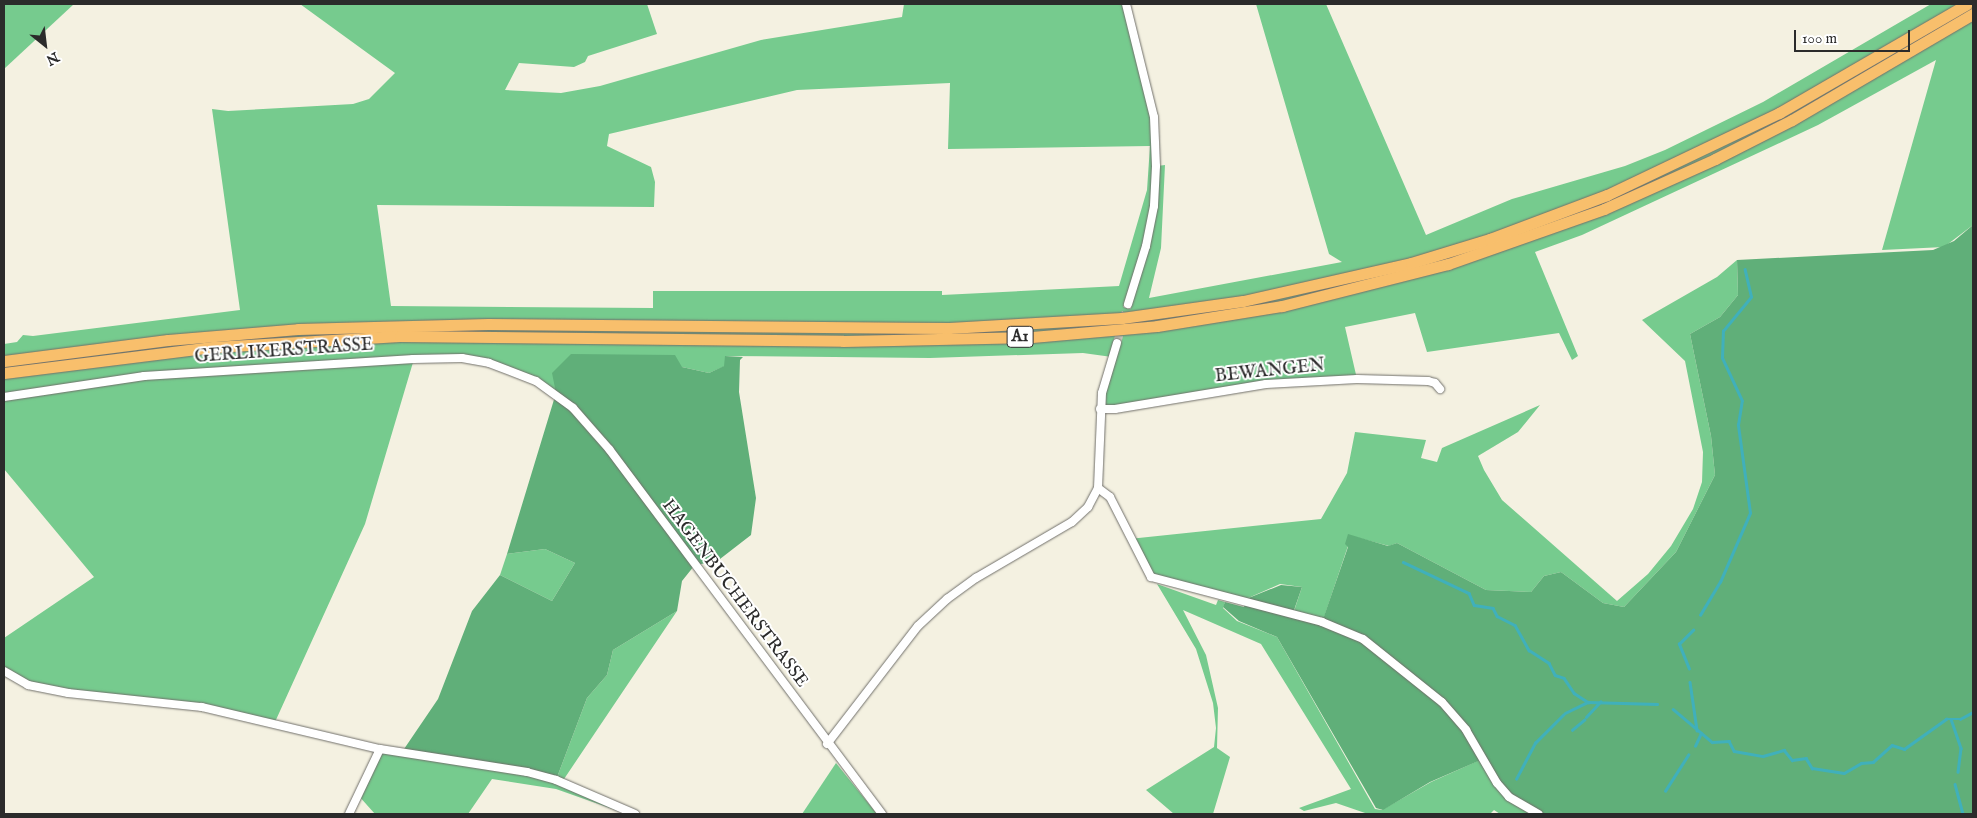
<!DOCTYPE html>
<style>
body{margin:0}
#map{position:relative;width:1977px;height:818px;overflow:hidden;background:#f4f1e1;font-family:"IM FELL English",serif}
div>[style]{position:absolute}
.green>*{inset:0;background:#76cb8e}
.forest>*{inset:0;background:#60af79}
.stream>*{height:2.5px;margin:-1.25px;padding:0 1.25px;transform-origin:1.25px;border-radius:1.25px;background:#40b0bb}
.minor-tunnel>*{height:8px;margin-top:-4px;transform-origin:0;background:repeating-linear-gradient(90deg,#ccc9bd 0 8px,transparent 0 12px)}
.roads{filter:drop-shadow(0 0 1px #71706b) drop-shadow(0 0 1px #71706b)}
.minor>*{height:8px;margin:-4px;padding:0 4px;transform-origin:4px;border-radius:4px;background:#fff}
.highway>*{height:11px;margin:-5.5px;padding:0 5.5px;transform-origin:5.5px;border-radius:5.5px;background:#f8bf6c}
span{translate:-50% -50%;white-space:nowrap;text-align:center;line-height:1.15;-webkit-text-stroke:4px #fff;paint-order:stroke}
.shield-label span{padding:1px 4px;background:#fff;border:1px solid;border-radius:4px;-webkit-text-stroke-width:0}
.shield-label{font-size:16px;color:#2b2b2b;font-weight:700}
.street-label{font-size:18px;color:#2b2b2b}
.frame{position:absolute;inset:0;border:5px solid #2b2b2b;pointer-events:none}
.north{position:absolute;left:20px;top:20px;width:50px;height:50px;-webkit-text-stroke:4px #fff;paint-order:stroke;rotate:151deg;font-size:14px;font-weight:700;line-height:20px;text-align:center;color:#2b2b2b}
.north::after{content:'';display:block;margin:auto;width:18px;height:22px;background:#2b2b2b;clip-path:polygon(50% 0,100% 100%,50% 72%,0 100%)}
.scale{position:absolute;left:1794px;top:30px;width:116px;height:22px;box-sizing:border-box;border:2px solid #2b2b2b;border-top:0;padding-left:6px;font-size:15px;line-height:18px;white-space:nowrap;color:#2b2b2b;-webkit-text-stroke:4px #fff;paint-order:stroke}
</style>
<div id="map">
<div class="green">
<i style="clip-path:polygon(4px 4px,74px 4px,4px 69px)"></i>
<i style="clip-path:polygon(evenodd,300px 4px,647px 4px,657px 34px,588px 56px,585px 62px,574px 67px,519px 63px,505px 90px,561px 93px,600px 86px,761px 40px,902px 17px,904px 4px,1126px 4px,1146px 76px,1157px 166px,1165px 165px,1161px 248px,1149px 298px,1342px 262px,1329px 254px,1256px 4px,1326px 4px,1426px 235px,1512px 199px,1625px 166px,1665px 150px,1763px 102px,1931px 4px,1973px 4px,1973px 225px,1944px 247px,1882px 250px,1936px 60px,1818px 125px,1582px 235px,1535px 252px,1578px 356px,1572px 360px,1559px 333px,1427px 352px,1415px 313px,1345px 327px,1357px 379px,1266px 384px,1100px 409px,1112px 357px,1083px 353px,930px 358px,726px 356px,725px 366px,709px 373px,682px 367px,556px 393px,489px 363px,414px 359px,365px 524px,275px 722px,202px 707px,28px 685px,4px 671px,4px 638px,94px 577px,4px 469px,4px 344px,17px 342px,23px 335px,33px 336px,240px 310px,212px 109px,228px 111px,353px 104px,369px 99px,395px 73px,300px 4px,950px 83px,948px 149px,1150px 146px,1147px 190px,1119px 286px,942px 295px,942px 291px,653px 291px,653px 308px,391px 306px,377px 205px,654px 207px,655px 182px,651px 167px,607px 146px,609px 134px,797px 90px,950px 83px)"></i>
<i style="clip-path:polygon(1737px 260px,1738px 295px,1720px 317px,1690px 334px,1711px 436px,1715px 475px,1676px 552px,1624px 607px,1603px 603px,1561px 572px,1544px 576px,1531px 592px,1486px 590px,1397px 543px,1389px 546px,1348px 535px,1348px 546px,1323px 620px,1293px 614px,1302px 587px,1280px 584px,1246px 599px,1151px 577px,1129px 539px,1321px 519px,1347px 473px,1355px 432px,1426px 440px,1421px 458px,1437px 462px,1442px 448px,1540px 405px,1518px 432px,1478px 456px,1484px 470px,1502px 500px,1617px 601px,1648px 574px,1671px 546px,1693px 509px,1702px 482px,1703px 452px,1685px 361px,1642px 320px,1717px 277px)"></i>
<i style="clip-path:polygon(545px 549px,575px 563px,552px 601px,500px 575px,507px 554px)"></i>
<i style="clip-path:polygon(1157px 584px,1216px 605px,1218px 600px,1225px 602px,1223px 608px,1237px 621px,1277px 637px,1375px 809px,1382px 810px,1431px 782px,1480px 760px,1492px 782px,1507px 797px,1533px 814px,1500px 814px,1494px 810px,1490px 814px,1368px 814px,1336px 803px,1304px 811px,1299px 808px,1351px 789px,1261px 644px,1183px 610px,1206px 655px,1218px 708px,1217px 748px,1230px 757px,1213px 814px,1174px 814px,1146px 790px,1214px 747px,1216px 728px,1213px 703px,1196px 649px)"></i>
<i style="clip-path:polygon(677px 611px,562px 782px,556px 780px,587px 698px,607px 675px,613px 650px)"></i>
<i style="clip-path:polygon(380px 749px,495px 766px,556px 783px,621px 812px,556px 789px,492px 779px,468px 814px,375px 814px,358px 795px)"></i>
<i style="clip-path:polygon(836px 763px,877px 814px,802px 814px)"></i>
</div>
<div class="forest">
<i style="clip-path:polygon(1973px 225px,1973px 814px,1535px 814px,1509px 797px,1483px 759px,1430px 782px,1383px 810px,1376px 808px,1277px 637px,1239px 621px,1223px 607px,1225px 602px,1244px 607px,1246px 599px,1281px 585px,1302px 587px,1292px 616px,1322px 622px,1348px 547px,1345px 544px,1348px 534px,1388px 546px,1397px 543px,1486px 590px,1531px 592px,1544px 576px,1561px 572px,1603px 603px,1624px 607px,1676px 552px,1715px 475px,1711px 436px,1690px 334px,1720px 317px,1738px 295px,1737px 260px,1933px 250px,1954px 241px)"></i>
<i style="clip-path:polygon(571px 354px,675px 355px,682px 367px,709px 373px,724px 366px,725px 356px,743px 357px,740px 360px,739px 392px,756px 498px,751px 535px,720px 559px,694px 566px,682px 581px,677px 611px,613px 650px,607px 675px,587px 698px,556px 780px,402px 752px,438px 699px,472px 611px,500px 575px,552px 601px,575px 563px,545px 549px,507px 554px,556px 393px,552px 373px)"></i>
</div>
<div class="stream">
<i style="left:1403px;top:562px;width:73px;rotate:25.2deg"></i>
<i style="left:1469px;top:593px;width:13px;rotate:67deg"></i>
<i style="left:1474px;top:605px;width:19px;rotate:9deg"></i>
<i style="left:1493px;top:608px;width:9px;rotate:63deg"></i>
<i style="left:1497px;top:616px;width:20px;rotate:27deg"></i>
<i style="left:1515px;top:625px;width:29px;rotate:61deg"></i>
<i style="left:1529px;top:650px;width:24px;rotate:33deg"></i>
<i style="left:1549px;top:663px;width:13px;rotate:63deg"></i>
<i style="left:1555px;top:675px;width:9px;rotate:18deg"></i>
<i style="left:1564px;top:678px;width:18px;rotate:56deg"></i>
<i style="left:1574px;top:693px;width:17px;rotate:33deg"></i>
<i style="left:1588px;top:702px;width:69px;rotate:1.7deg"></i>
<i style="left:1700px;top:615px;width:39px;rotate:-59deg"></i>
<i style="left:1720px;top:582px;width:75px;rotate:-66.5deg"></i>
<i style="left:1750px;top:513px;width:89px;rotate:-97.8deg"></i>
<i style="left:1738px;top:425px;width:24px;rotate:-81deg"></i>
<i style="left:1742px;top:401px;width:47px;rotate:-114.9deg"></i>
<i style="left:1722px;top:358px;width:27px;rotate:-88deg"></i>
<i style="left:1723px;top:331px;width:44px;rotate:-50.5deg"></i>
<i style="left:1751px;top:297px;width:28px;rotate:-103deg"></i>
<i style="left:1689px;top:669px;width:27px;rotate:-112deg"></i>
<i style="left:1679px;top:644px;width:20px;rotate:-45deg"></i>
<i style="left:1690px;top:682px;width:49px;rotate:81.7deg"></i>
<i style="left:1673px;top:709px;width:51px;rotate:40.2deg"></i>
<i style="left:1712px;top:742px;width:17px;rotate:-3deg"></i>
<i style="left:1729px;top:741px;width:11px;rotate:63deg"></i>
<i style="left:1734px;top:751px;width:29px;rotate:10deg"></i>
<i style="left:1763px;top:756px;width:22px;rotate:-16deg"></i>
<i style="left:1784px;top:750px;width:13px;rotate:51deg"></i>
<i style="left:1792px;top:760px;width:14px;rotate:-8deg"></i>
<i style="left:1806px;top:758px;width:12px;rotate:59deg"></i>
<i style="left:1812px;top:768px;width:32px;rotate:9deg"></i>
<i style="left:1844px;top:773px;width:20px;rotate:-30deg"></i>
<i style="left:1861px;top:763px;width:12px;rotate:-5deg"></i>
<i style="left:1873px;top:762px;width:25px;rotate:-42deg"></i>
<i style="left:1892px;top:745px;width:13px;rotate:18deg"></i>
<i style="left:1904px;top:749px;width:52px;rotate:-35.5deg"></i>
<i style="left:1946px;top:719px;width:14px"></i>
<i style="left:1960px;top:719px;width:15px;rotate:-28deg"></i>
<i style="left:1565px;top:713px;width:25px;rotate:-26deg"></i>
<i style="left:1586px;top:717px;width:21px;rotate:-47deg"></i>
<i style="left:1951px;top:719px;width:31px;rotate:71deg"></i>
<i style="left:1961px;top:748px;width:24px;rotate:97deg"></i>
<i style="left:1572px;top:730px;width:16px;rotate:-40deg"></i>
<i style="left:1695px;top:746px;width:14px;rotate:-65deg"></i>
<i style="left:1516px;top:779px;width:41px;rotate:-62.2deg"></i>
<i style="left:1535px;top:743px;width:40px;rotate:-45deg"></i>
<i style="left:1955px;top:784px;width:31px;rotate:75deg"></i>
<i style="left:1665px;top:791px;width:43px;rotate:-57.4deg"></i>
</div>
<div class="minor-tunnel">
<i style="left:1117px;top:343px;width:41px;rotate:-74.2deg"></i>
</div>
<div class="roads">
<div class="minor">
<i style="left:1126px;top:4px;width:116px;rotate:76.1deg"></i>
<i style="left:1154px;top:117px;width:49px;rotate:87.7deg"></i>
<i style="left:1156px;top:166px;width:40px;rotate:92.9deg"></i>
<i style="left:1154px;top:206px;width:41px;rotate:101.3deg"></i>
<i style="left:1146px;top:246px;width:61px;rotate:107.2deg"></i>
<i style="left:4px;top:397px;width:142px;rotate:-8.5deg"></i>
<i style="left:144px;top:376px;width:270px;rotate:-3.6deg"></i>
<i style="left:413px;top:359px;width:49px;rotate:-1.2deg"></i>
<i style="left:462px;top:358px;width:27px;rotate:10deg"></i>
<i style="left:489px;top:363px;width:50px;rotate:21deg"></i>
<i style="left:536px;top:381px;width:46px;rotate:36.1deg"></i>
<i style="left:573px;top:408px;width:55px;rotate:48.7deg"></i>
<i style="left:609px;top:449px;width:456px;rotate:53.2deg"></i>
<i style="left:1100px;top:409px;width:15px"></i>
<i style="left:1115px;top:409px;width:153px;rotate:-9.4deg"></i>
<i style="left:1266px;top:384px;width:91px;rotate:-3.1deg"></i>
<i style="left:1357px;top:379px;width:71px;rotate:1.6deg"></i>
<i style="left:1428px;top:381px;width:7px;rotate:16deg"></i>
<i style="left:1435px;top:383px;width:8px;rotate:50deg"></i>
<i style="left:1098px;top:488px;width:15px;rotate:37deg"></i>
<i style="left:1110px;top:497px;width:90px;rotate:62.9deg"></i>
<i style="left:1151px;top:577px;width:177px;rotate:14.7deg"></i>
<i style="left:1322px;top:622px;width:44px;rotate:22.5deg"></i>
<i style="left:1363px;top:639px;width:101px;rotate:38.6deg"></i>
<i style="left:1442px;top:702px;width:37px;rotate:49deg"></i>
<i style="left:1466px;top:730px;width:61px;rotate:59.7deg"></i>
<i style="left:1497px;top:783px;width:18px;rotate:49deg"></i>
<i style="left:1509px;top:797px;width:34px;rotate:30deg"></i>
<i style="left:4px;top:671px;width:28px;rotate:30deg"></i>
<i style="left:28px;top:685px;width:41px;rotate:11.3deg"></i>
<i style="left:68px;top:693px;width:135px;rotate:6deg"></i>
<i style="left:202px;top:707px;width:183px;rotate:13.3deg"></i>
<i style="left:380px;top:749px;width:149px;rotate:8.9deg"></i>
<i style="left:527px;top:772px;width:30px;rotate:15deg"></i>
<i style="left:556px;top:780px;width:86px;rotate:23.3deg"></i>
<i style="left:827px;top:744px;width:149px;rotate:-52.4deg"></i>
<i style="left:918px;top:626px;width:40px;rotate:-43deg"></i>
<i style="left:947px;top:599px;width:36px;rotate:-36deg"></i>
<i style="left:976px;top:578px;width:111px;rotate:-30.3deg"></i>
<i style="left:1072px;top:522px;width:22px;rotate:-43deg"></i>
<i style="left:1088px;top:507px;width:21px;rotate:-62deg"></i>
<i style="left:1098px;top:488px;width:95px;rotate:-87.6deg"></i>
<i style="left:1102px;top:393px;width:52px;rotate:-73.3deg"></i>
<i style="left:349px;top:814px;width:72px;rotate:-64.5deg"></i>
</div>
<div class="highway">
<i style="left:4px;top:361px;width:165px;rotate:-7.3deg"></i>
<i style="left:168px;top:340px;width:130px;rotate:-4.8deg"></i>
<i style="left:298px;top:329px;width:190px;rotate:-1.5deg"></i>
<i style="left:488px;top:324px;width:461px;rotate:0.5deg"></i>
<i style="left:949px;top:328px;width:173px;rotate:-3.3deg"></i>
<i style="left:1122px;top:318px;width:122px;rotate:-8deg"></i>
<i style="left:1243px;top:301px;width:172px;rotate:-12.7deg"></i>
<i style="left:1411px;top:263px;width:83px;rotate:-16.9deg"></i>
<i style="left:1490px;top:239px;width:125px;rotate:-20.6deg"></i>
<i style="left:1607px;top:195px;width:191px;rotate:-25.5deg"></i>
<i style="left:1779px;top:113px;width:217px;rotate:-30.1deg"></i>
<i style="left:4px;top:373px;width:212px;rotate:-7.1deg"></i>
<i style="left:214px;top:347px;width:186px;rotate:-3.4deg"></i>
<i style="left:400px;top:336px;width:443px;rotate:0.6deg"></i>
<i style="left:843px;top:341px;width:189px;rotate:-1.2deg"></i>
<i style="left:1032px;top:337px;width:125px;rotate:-5deg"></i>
<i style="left:1157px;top:326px;width:127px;rotate:-9.1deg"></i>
<i style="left:1282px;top:306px;width:171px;rotate:-14.2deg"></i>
<i style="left:1448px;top:264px;width:165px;rotate:-19.4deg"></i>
<i style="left:1604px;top:209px;width:122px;rotate:-24.2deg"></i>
<i style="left:1715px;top:159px;width:86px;rotate:-26.9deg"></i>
<i style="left:1792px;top:120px;width:210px;rotate:-30.4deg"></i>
</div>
</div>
<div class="shield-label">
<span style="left:1020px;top:337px">A1</span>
</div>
<div class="street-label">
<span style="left:284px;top:352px;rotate:-4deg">GERLIKERSTRASSE</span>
<span style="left:1270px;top:372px;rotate:-6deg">BEWANGEN</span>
<span style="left:734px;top:594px;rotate:53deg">HAGENBUCHERSTRASSE</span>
</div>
<div class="frame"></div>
<div class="north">N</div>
<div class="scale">100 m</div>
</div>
